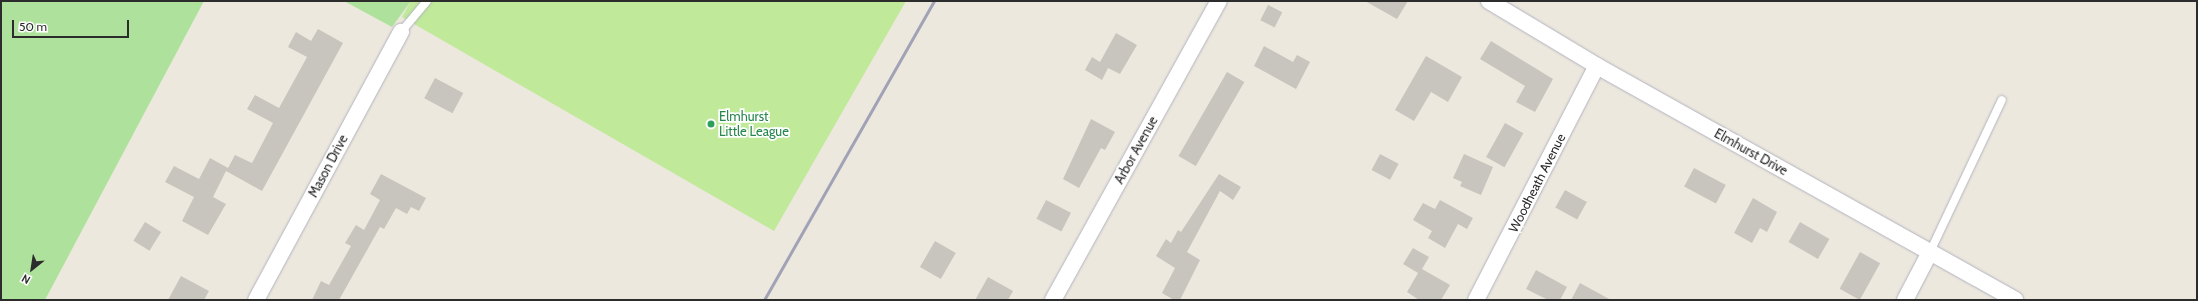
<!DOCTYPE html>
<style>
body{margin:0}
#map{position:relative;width:2198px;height:301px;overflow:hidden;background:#ede8de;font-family:Cabin,sans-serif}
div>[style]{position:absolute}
.green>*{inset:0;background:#aee29c}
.pitch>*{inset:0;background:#c0e999}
.building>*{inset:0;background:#c8c5be;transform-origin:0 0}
.roads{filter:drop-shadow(0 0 1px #b2b3bf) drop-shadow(0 0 1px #b2b3bf)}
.service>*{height:8px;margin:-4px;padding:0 4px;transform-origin:4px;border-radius:4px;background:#fff}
.minor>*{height:16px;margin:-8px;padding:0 8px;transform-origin:8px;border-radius:8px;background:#fff}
.rail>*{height:3px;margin:-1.5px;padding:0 1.5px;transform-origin:1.5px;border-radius:1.5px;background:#a1a2b5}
.dots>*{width:11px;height:11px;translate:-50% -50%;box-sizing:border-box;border:2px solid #fff;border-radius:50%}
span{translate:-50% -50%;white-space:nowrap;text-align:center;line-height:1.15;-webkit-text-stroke:3.5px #fff;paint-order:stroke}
.leisure-label{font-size:13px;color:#27864d}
.left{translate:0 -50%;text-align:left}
.street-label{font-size:13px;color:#2c2c2c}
.frame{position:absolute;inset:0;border:2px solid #2c2c2c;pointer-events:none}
.north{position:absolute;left:12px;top:249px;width:40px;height:40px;-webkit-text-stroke:3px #fff;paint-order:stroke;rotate:210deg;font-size:11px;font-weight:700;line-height:16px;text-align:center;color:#2c2c2c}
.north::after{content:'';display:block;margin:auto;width:14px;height:18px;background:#2c2c2c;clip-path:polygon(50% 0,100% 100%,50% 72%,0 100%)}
.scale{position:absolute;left:12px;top:20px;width:117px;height:18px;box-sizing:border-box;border:2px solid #2c2c2c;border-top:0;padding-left:5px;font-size:12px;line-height:14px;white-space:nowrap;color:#2c2c2c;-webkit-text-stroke:3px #fff;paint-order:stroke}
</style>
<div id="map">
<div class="green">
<i style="clip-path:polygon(1px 1px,204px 1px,45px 300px,1px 300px)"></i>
<i style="clip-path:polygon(344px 1px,411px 1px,392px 27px)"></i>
</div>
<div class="pitch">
<i style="clip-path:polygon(411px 1px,906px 1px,774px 231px,402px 17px)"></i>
</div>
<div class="building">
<i style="clip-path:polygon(1365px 1px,1408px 1px,1397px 19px)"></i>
<i style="left:1268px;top:5px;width:16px;height:17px;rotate:27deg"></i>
<i style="clip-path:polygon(318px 29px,343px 43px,262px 191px,226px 171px,213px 197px,226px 204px,208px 235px,182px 221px,194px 197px,165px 182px,174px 166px,199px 179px,210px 158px,228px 168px,235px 155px,252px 163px,273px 123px,247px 109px,255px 95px,279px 108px,307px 57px,288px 47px,296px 32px,311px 41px)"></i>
<i style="clip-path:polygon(1116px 33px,1137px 45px,1120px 74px,1108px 68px,1102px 80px,1085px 70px,1092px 57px,1100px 62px)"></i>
<i style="clip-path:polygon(1491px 41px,1553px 79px,1535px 112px,1516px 102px,1525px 86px,1480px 59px)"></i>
<i style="clip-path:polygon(1264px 46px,1293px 62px,1297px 55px,1310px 62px,1296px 89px,1254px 66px)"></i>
<i style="clip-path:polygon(1426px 56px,1462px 77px,1448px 102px,1431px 92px,1414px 121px,1395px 110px)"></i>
<i style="left:1227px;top:72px;width:20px;height:97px;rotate:30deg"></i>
<i style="left:435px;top:78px;width:32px;height:23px;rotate:28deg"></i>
<i style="clip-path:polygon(1091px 119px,1115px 132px,1105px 150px,1101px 148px,1079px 188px,1063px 179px)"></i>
<i style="left:1505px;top:123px;width:21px;height:39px;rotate:29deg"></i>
<i style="left:1380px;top:154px;width:21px;height:18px;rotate:28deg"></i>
<i style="clip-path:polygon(1464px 154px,1493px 167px,1481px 195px,1460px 186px,1462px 182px,1453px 178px)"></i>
<i style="left:1694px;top:168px;width:36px;height:21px;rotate:28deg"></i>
<i style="clip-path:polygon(381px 174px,426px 198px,419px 211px,411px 207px,407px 214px,396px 208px,384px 229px,380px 227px,339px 300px,312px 300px,321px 281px,329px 285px,351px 246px,345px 243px,356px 225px,364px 230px,380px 200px,370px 194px)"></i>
<i style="clip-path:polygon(1219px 174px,1241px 187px,1233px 200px,1220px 191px,1187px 252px,1200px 260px,1180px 300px,1174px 300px,1162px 293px,1175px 268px,1156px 256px,1166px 239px,1171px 243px,1178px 230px,1181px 232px)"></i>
<i style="left:1565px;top:190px;width:25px;height:20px;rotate:29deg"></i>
<i style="clip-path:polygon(1753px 198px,1777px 212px,1767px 232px,1760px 228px,1752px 243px,1734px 233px)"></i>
<i style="left:1046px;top:200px;width:28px;height:21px;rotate:27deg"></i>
<i style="clip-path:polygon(1440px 200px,1473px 218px,1467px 229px,1458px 224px,1445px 248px,1428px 238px,1432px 231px,1413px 220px,1423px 203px,1435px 209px)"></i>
<i style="left:145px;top:222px;width:19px;height:22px;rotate:32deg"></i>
<i style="left:1800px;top:222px;width:34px;height:23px;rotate:30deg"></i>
<i style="left:935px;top:241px;width:24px;height:30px;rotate:30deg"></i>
<i style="clip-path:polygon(1413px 248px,1429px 257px,1422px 269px,1450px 285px,1441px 300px,1419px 300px,1407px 292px,1418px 273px,1403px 264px)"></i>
<i style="left:1860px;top:252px;width:23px;height:42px;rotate:29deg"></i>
<i style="clip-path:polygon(1536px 270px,1567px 287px,1560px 300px,1548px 300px,1526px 289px)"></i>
<i style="clip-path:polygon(181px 276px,209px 291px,204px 300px,168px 300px)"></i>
<i style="clip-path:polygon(988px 277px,1013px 291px,1008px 300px,975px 300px)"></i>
<i style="clip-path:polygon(1580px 283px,1611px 300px,1571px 300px)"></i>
</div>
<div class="roads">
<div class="service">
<i style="left:401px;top:32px;width:40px;rotate:-50deg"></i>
<i style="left:1930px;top:252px;width:168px;rotate:-64.7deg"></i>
</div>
<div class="minor">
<i style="left:1489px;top:1px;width:126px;rotate:31deg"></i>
<i style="left:1597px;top:66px;width:479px;rotate:29.2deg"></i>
<i style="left:256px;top:300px;width:305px;rotate:-61.6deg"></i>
<i style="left:1053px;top:300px;width:342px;rotate:-61deg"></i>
<i style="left:1476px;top:300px;width:263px;rotate:-62.7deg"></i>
<i style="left:1905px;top:300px;width:54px;rotate:-62.5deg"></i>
</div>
</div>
<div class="rail">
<i style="left:764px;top:300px;width:344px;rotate:-60.4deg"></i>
</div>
<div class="dots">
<i style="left:711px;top:124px;background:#2e9e5b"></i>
</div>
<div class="leisure-label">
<span class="left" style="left:719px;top:124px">Elmhurst<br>Little League</span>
</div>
<div class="street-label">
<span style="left:1136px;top:150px;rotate:-61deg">Arbor Avenue</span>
<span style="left:1751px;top:152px;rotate:29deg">Elmhurst Drive</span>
<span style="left:328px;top:166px;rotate:-62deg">Mason Drive</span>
<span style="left:1537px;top:183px;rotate:-63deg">Woodheath Avenue</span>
</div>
<div class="frame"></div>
<div class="north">N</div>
<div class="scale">50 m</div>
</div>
